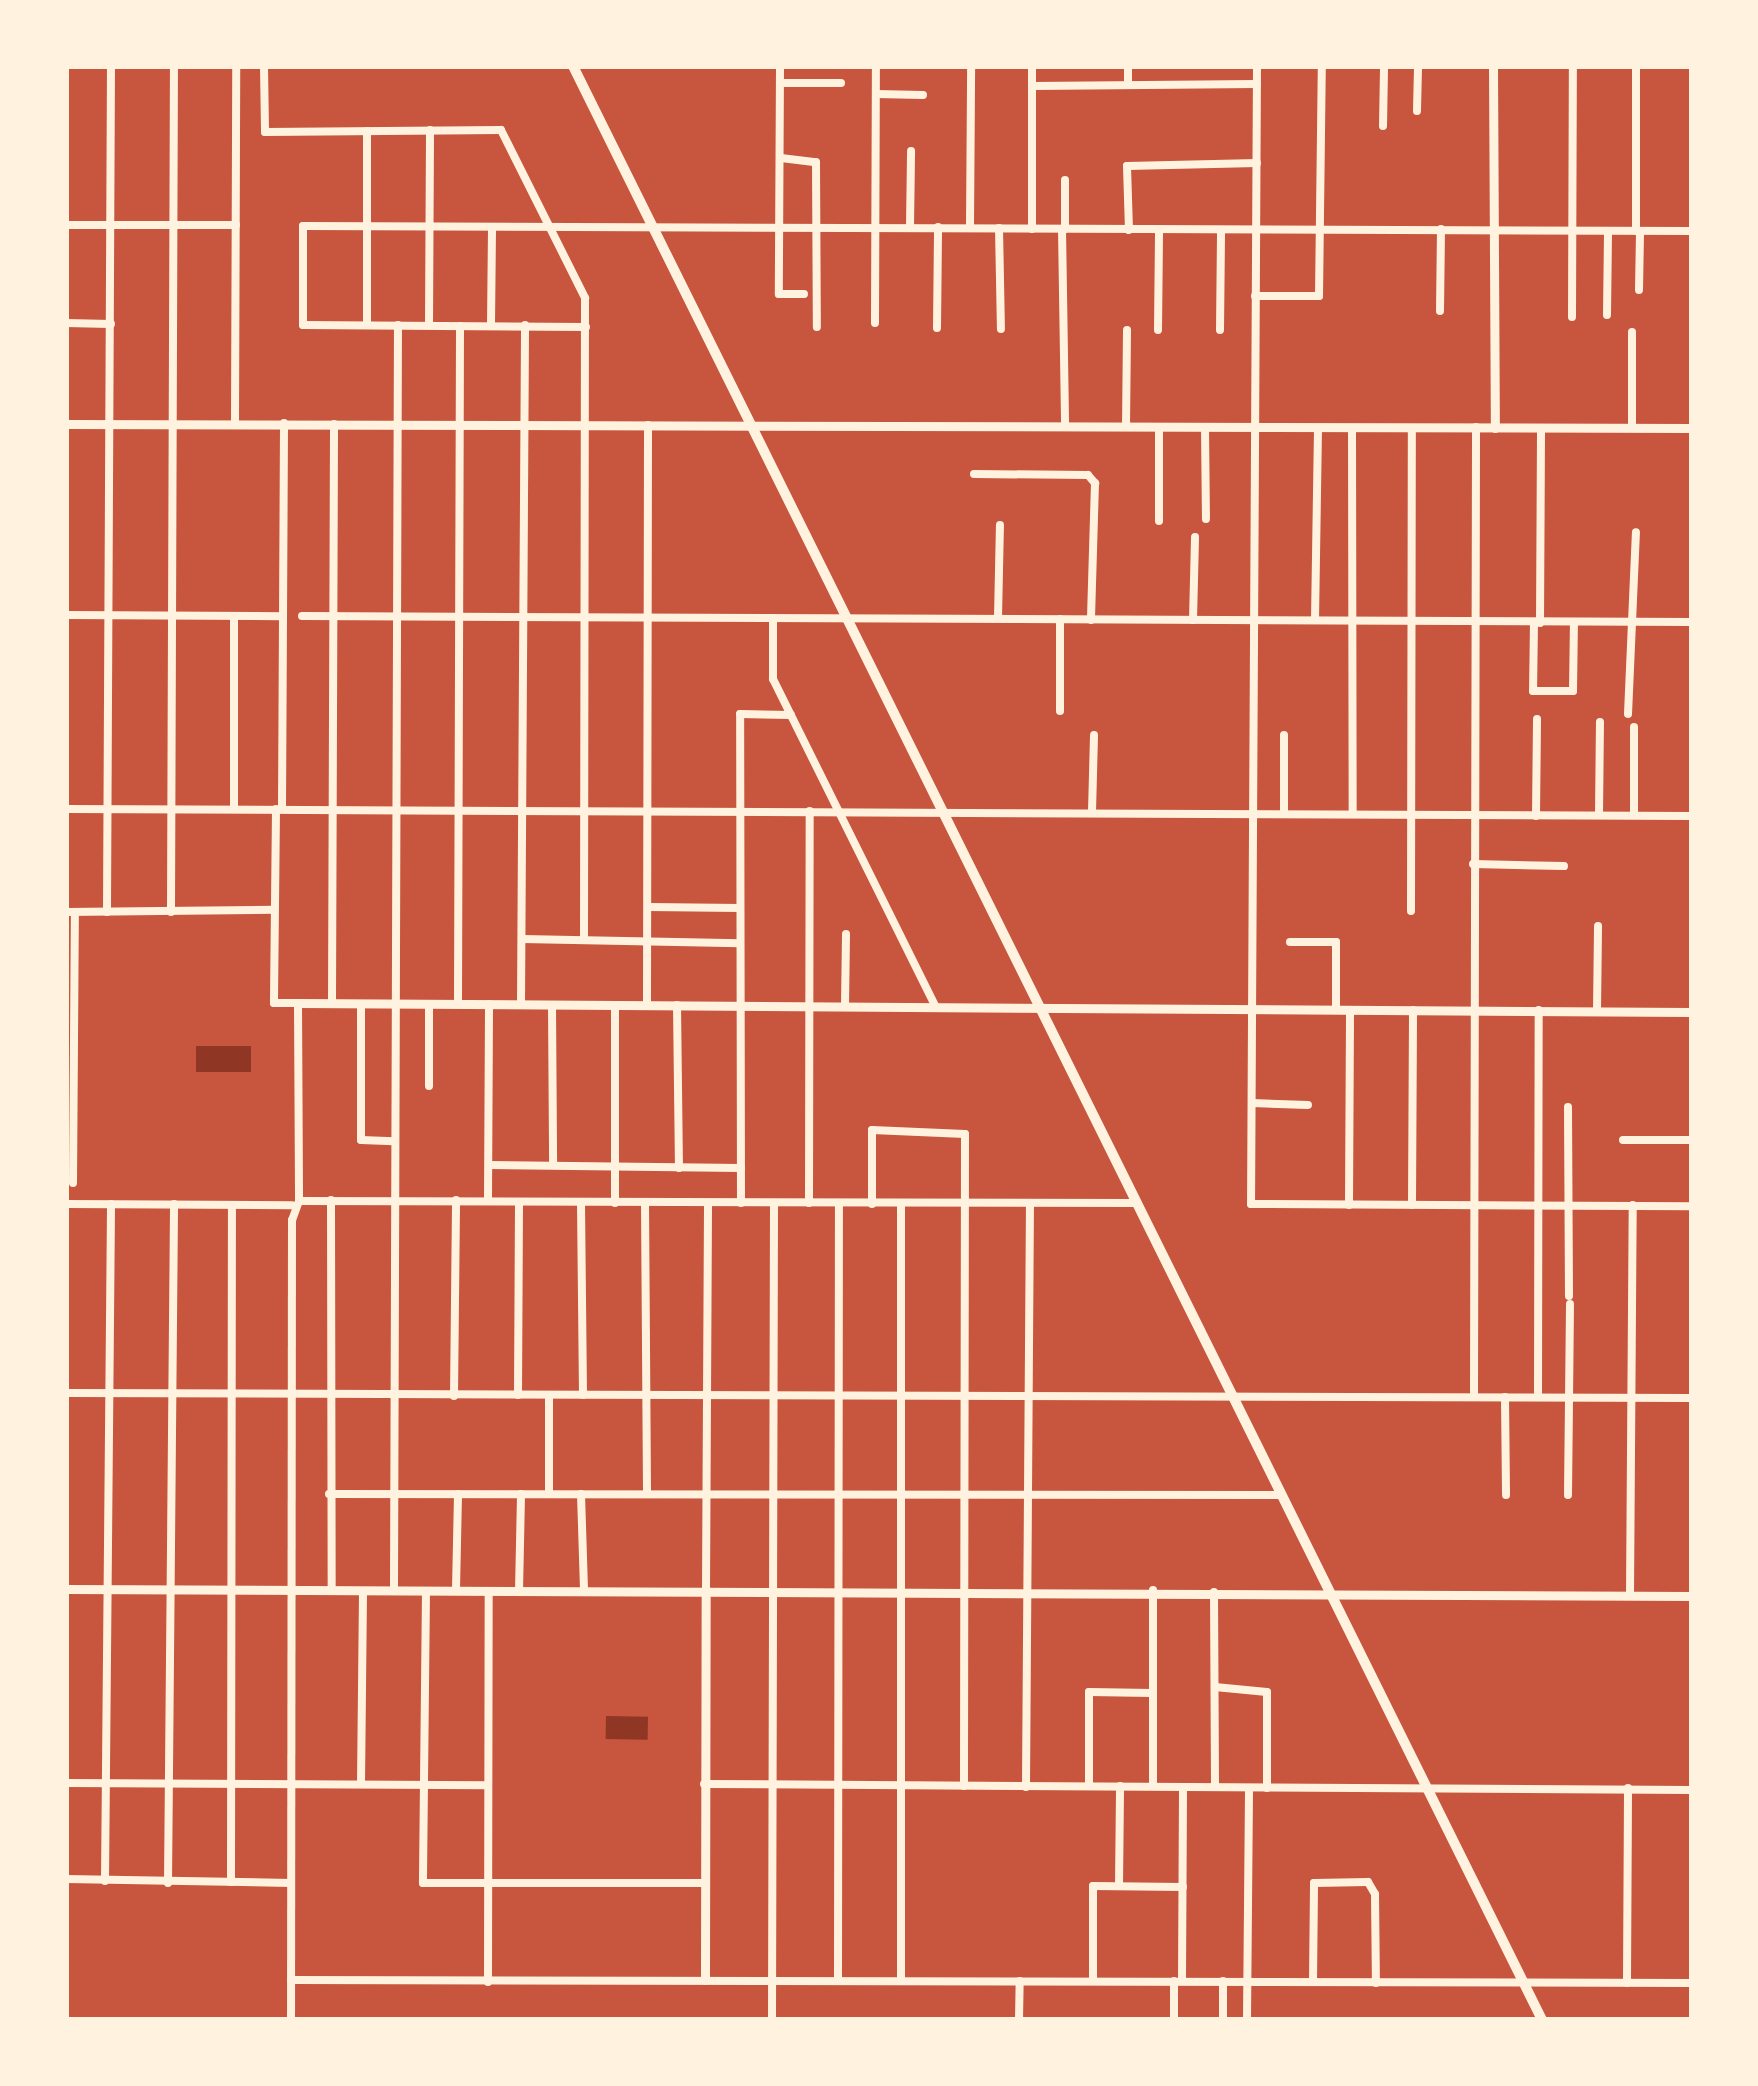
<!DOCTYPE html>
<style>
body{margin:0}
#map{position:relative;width:1758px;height:2086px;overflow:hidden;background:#c8553d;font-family:Quicksand,sans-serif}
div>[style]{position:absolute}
.water>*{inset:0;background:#8f3625;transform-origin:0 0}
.minor>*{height:8px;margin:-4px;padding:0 4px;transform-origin:4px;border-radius:4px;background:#fff3e0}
.tertiary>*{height:9px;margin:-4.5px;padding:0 4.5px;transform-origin:4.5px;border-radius:4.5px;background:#fff3e0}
.primary>*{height:10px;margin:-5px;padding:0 5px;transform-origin:5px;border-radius:5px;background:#fff3e0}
span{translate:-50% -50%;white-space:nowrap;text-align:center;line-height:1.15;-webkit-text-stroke:9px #fff3e0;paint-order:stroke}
.frame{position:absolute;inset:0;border:69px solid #fff3e0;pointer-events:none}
</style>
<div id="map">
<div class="water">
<i style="left:196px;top:1046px;width:55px;height:26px"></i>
<i style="left:606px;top:1716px;width:42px;height:23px;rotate:1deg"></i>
</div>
<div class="minor">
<i style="left:264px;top:66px;width:66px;rotate:89.1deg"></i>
<i style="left:265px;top:132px;width:236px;rotate:-0.5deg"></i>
<i style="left:501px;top:130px;width:188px;rotate:63.4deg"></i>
<i style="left:585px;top:298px;width:642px;rotate:90.09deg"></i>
<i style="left:780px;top:66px;width:228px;rotate:90.3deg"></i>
<i style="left:779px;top:294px;width:25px"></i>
<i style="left:1128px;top:66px;width:19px;rotate:90deg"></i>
<i style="left:1257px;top:66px;width:1138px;rotate:90.3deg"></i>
<i style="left:1251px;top:1204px;width:441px;rotate:0.3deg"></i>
<i style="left:780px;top:83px;width:61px"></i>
<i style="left:1032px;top:86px;width:20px;rotate:-90deg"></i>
<i style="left:876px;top:94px;width:47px;rotate:1.2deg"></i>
<i style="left:1417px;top:111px;width:45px;rotate:-88.7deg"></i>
<i style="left:1383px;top:126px;width:60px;rotate:-89deg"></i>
<i style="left:367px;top:131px;width:193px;rotate:90deg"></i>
<i style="left:781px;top:158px;width:35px;rotate:7deg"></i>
<i style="left:816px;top:162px;width:165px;rotate:89.7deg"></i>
<i style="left:1065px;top:180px;width:49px;rotate:90deg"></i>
<i style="left:66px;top:225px;width:170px"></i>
<i style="left:910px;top:227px;width:76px;rotate:-89.2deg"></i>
<i style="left:970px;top:228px;width:162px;rotate:-89.6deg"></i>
<i style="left:999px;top:228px;width:101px;rotate:88.9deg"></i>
<i style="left:1032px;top:229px;width:143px;rotate:-90deg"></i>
<i style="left:1032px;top:86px;width:225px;rotate:-0.5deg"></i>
<i style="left:1062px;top:229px;width:197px;rotate:89.1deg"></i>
<i style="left:1129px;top:230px;width:64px;rotate:-91.8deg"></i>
<i style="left:1127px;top:166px;width:130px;rotate:-1.3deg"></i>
<i style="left:1636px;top:231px;width:165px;rotate:-90deg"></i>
<i style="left:1639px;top:290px;width:59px;rotate:-89deg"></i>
<i style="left:1255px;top:296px;width:64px"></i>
<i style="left:1319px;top:296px;width:230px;rotate:-89.3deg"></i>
<i style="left:1440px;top:311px;width:82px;rotate:-89.3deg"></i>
<i style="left:1607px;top:315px;width:84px;rotate:-89.3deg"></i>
<i style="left:1572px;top:317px;width:251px;rotate:-89.8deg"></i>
<i style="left:66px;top:323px;width:45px;rotate:1.3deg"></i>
<i style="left:875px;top:323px;width:257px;rotate:-89.8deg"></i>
<i style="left:429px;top:325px;width:195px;rotate:-89.7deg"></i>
<i style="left:491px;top:325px;width:98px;rotate:-89.4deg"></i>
<i style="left:586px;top:327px;width:283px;rotate:-179.6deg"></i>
<i style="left:303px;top:325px;width:99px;rotate:-90deg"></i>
<i style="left:303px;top:226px;width:1389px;rotate:0.21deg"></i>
<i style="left:937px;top:328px;width:101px;rotate:-89.4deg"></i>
<i style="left:1158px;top:330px;width:100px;rotate:-89.4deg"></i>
<i style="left:1220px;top:330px;width:99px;rotate:-89.4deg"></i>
<i style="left:1632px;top:332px;width:96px;rotate:90deg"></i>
<i style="left:235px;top:423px;width:357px;rotate:-89.8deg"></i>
<i style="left:1126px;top:427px;width:97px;rotate:-89.4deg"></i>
<i style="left:1205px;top:427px;width:92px;rotate:89.4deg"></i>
<i style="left:1352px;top:428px;width:386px;rotate:89.9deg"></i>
<i style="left:974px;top:474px;width:114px;rotate:0.5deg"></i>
<i style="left:1088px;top:475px;width:11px;rotate:49deg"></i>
<i style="left:1095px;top:483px;width:137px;rotate:91.7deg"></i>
<i style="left:1159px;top:521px;width:94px;rotate:-90deg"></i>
<i style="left:66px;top:615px;width:216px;rotate:0.3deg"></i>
<i style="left:302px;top:616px;width:1390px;rotate:0.25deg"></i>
<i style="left:773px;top:618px;width:61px;rotate:90deg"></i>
<i style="left:773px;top:679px;width:365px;rotate:63.6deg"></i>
<i style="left:998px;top:618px;width:93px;rotate:-88.8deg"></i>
<i style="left:1193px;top:620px;width:83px;rotate:-88.6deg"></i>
<i style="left:1315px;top:620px;width:192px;rotate:-89.1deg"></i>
<i style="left:1534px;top:622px;width:69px;rotate:90.8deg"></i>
<i style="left:1533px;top:691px;width:40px"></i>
<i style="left:1573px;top:691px;width:69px;rotate:-89.2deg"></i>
<i style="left:1540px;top:623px;width:195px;rotate:-89.7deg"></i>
<i style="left:1060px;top:711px;width:92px;rotate:-90deg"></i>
<i style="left:1628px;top:714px;width:182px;rotate:-87.5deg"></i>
<i style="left:234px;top:808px;width:192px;rotate:-90deg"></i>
<i style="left:66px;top:809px;width:1626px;rotate:0.25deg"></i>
<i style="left:276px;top:809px;width:194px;rotate:90.6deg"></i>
<i style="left:274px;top:1003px;width:24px"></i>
<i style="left:298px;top:1003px;width:198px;rotate:89.7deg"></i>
<i style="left:299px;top:1201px;width:20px;rotate:110deg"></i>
<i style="left:292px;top:1220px;width:800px;rotate:90.07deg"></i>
<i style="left:282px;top:809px;width:386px;rotate:-89.7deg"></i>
<i style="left:1092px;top:812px;width:77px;rotate:-88.5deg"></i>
<i style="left:1284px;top:814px;width:79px;rotate:-90deg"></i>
<i style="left:1599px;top:815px;width:93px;rotate:-89.4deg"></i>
<i style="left:1634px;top:815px;width:88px;rotate:-90deg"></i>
<i style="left:1536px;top:816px;width:97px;rotate:-89.4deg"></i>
<i style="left:1473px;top:864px;width:91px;rotate:1.3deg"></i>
<i style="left:648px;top:907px;width:92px;rotate:0.6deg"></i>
<i style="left:1411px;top:911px;width:483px;rotate:-89.9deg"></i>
<i style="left:66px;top:912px;width:208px;rotate:-0.6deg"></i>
<i style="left:107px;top:912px;width:846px;rotate:-89.73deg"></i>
<i style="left:171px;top:912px;width:846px;rotate:-89.8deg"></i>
<i style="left:522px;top:939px;width:218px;rotate:1.1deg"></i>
<i style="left:1290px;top:942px;width:46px"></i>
<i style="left:1336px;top:942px;width:68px;rotate:90deg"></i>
<i style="left:332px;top:1004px;width:580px;rotate:-89.8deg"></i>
<i style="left:361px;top:1004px;width:136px;rotate:90deg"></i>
<i style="left:361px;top:1140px;width:33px;rotate:2deg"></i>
<i style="left:458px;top:1004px;width:678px;rotate:-89.83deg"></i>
<i style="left:521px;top:1005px;width:680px;rotate:-89.66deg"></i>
<i style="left:552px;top:1005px;width:160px;rotate:89.6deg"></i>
<i style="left:677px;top:1005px;width:163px;rotate:89.3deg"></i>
<i style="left:647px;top:1006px;width:581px;rotate:-89.9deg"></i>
<i style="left:845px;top:1006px;width:72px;rotate:-89.2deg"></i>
<i style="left:1597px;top:1011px;width:85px;rotate:-89.3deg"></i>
<i style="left:429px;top:1086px;width:82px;rotate:-90deg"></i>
<i style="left:1252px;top:1103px;width:56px;rotate:2deg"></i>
<i style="left:1568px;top:1107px;width:189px;rotate:89.7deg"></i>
<i style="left:1623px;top:1140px;width:69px"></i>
<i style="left:489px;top:1165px;width:252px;rotate:0.7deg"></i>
<i style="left:73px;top:1183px;width:271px;rotate:-89.6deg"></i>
<i style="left:331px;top:1200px;width:390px;rotate:89.9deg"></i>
<i style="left:488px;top:1200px;width:196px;rotate:-89.7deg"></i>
<i style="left:299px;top:1201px;width:838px;rotate:0.14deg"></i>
<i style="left:581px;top:1203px;width:192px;rotate:89.4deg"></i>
<i style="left:615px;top:1203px;width:197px;rotate:-90deg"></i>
<i style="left:645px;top:1203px;width:290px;rotate:89.6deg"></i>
<i style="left:741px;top:1203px;width:489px;rotate:-90.1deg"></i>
<i style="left:740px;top:714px;width:51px;rotate:1.1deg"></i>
<i style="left:809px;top:1203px;width:392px;rotate:-89.9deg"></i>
<i style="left:66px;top:1204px;width:226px;rotate:0.3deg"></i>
<i style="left:872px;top:1204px;width:74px;rotate:-90deg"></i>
<i style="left:872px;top:1130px;width:93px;rotate:2.5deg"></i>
<i style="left:965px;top:1134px;width:652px;rotate:90.09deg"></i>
<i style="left:1349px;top:1205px;width:195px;rotate:-89.7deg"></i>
<i style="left:1412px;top:1205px;width:195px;rotate:-89.7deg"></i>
<i style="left:66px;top:1393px;width:1626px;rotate:0.18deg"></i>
<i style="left:518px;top:1395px;width:193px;rotate:-89.7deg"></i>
<i style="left:454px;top:1396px;width:196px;rotate:-89.4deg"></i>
<i style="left:1474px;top:1397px;width:970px;rotate:-89.88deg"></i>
<i style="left:1505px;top:1397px;width:98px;rotate:89.4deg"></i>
<i style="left:1538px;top:1397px;width:387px;rotate:-89.9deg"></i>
<i style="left:549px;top:1493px;width:98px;rotate:-90deg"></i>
<i style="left:329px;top:1494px;width:952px;rotate:0.06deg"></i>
<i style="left:581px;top:1494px;width:97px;rotate:88.2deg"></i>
<i style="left:1568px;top:1495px;width:191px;rotate:-89.4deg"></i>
<i style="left:706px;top:1589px;width:386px;rotate:-89.7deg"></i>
<i style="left:394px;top:1590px;width:1265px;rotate:-89.82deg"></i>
<i style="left:456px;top:1590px;width:96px;rotate:-88.8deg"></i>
<i style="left:426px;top:1591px;width:292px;rotate:90.6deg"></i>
<i style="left:423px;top:1883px;width:282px"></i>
<i style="left:519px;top:1591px;width:97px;rotate:-88.8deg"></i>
<i style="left:1214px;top:1592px;width:195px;rotate:89.7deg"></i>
<i style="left:1630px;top:1595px;width:390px;rotate:-89.6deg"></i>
<i style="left:1215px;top:1687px;width:52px;rotate:5.5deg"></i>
<i style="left:1267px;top:1692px;width:96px;rotate:90deg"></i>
<i style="left:66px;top:1783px;width:422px;rotate:0.3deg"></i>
<i style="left:361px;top:1784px;width:193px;rotate:-89.4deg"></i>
<i style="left:704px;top:1784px;width:988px;rotate:0.35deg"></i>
<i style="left:1089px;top:1786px;width:94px;rotate:-90deg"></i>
<i style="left:1089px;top:1692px;width:63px;rotate:0.9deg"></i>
<i style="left:1153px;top:1786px;width:196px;rotate:-90deg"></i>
<i style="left:1026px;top:1787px;width:582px;rotate:-89.61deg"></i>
<i style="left:66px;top:1879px;width:225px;rotate:1deg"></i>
<i style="left:105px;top:1881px;width:677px;rotate:-89.49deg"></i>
<i style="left:231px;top:1882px;width:677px;rotate:-89.92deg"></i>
<i style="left:168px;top:1883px;width:679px;rotate:-89.49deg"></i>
<i style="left:1119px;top:1886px;width:100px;rotate:-89.4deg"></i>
<i style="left:291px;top:1980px;width:1401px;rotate:0.12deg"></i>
<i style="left:838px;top:1980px;width:775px;rotate:-89.93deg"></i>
<i style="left:901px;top:1980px;width:776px;rotate:-90deg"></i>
<i style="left:1093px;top:1980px;width:94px;rotate:-90deg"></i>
<i style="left:1093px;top:1886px;width:90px;rotate:0.6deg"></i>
<i style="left:1182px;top:1981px;width:194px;rotate:-89.7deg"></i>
<i style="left:488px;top:1982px;width:391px;rotate:-89.9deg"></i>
<i style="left:1313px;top:1982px;width:99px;rotate:-89.4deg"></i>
<i style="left:1314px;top:1883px;width:54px;rotate:-1.1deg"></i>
<i style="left:1368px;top:1882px;width:14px;rotate:60deg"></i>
<i style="left:1375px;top:1894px;width:89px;rotate:89.4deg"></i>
<i style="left:1627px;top:1983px;width:195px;rotate:-89.7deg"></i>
<i style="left:772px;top:2020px;width:817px;rotate:-89.86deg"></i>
<i style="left:1019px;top:2020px;width:39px;rotate:-89deg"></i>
<i style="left:1174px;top:2020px;width:39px;rotate:-90deg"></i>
<i style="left:1223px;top:2020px;width:39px;rotate:-90deg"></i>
<i style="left:1247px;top:2020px;width:232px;rotate:-89.5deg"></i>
</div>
<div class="tertiary">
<i style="left:1493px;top:66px;width:362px;rotate:89.7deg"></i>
<i style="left:66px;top:424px;width:1626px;rotate:0.14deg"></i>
<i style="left:298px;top:1003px;width:1394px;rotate:0.37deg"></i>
<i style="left:66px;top:1589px;width:1626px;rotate:0.25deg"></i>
<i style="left:705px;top:1980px;width:391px;rotate:-89.9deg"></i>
</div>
<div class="primary">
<i style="left:573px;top:66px;width:2181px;rotate:63.62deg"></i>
</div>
<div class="frame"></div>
</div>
